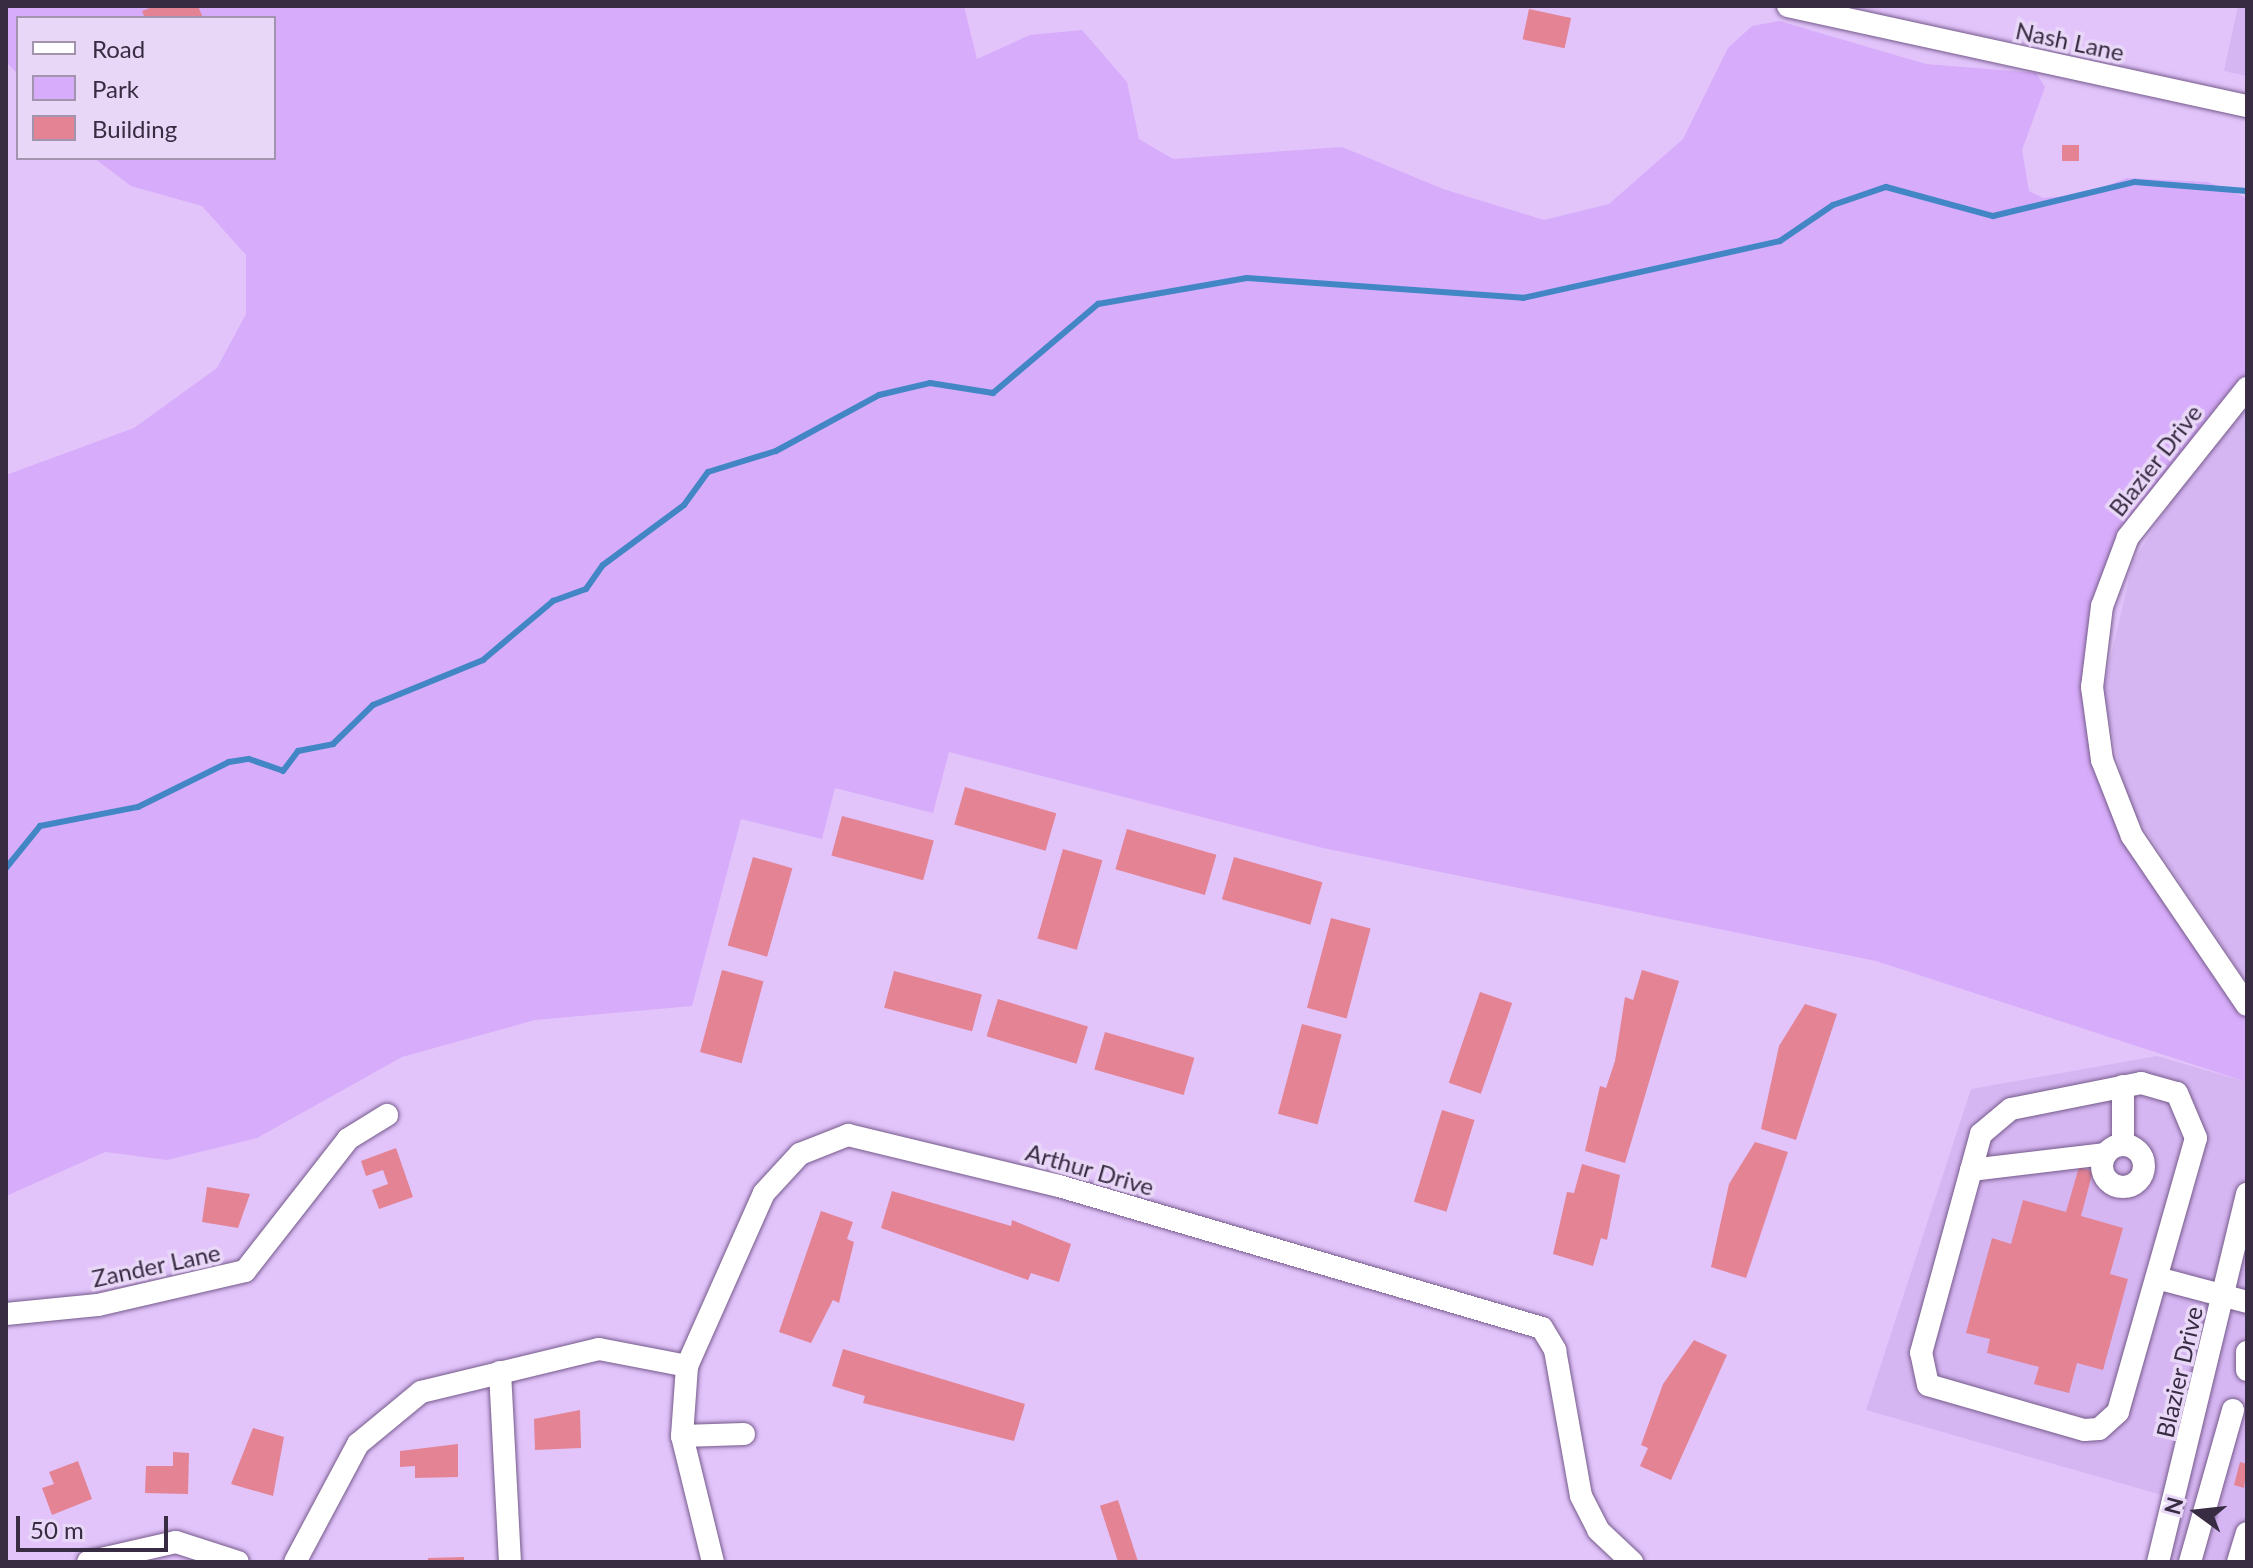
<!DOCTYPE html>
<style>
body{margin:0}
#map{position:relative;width:2253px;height:1568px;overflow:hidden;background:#e2c4fb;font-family:Lato,sans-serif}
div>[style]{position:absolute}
.built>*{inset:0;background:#d6b6f2}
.green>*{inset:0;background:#d7acfa}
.stream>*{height:6px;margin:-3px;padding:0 3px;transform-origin:3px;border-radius:3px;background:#4386c5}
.building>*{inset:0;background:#e38394;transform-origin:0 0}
.roads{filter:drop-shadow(0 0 2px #765b8b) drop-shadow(0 0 2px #765b8b)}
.minor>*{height:22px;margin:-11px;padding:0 11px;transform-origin:11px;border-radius:11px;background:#fff}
.minor>.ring{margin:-11px;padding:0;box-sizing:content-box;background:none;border:22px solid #fff;border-radius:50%}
span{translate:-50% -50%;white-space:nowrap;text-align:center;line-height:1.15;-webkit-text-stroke:7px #e9d7f8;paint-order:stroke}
.street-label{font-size:24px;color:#382c42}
.frame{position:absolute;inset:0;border:8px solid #382c42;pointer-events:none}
.legend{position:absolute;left:16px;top:16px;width:260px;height:144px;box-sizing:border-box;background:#e9d7f8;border:2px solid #a293af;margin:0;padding:10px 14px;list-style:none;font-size:24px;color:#382c42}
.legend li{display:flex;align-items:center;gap:16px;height:40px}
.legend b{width:40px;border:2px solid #a293af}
.north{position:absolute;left:2157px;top:1472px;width:80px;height:80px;-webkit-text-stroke:6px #e9d7f8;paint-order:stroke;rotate:285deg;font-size:22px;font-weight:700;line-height:32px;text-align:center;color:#382c42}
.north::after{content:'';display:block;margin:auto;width:28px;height:36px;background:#382c42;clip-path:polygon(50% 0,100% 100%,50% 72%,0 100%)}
.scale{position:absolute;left:16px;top:1516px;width:152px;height:36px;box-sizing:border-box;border:4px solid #382c42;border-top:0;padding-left:10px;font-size:24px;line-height:28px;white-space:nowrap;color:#382c42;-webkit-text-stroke:6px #e9d7f8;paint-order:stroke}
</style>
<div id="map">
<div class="built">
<i style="clip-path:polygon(2238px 6px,2247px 6px,2247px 76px,2224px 71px)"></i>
<i style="clip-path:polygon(2247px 405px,2247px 983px,2127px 802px,2103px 690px,2133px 562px,2200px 454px)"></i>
<i style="clip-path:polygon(2157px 1056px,2247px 1082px,2247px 1562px,2158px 1562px,2176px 1499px,1866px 1410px,1971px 1089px)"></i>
</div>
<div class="green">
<i style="clip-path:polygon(6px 6px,964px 6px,977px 59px,1030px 35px,1082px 30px,1127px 82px,1139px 139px,1173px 159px,1342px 147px,1443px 189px,1544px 220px,1609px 204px,1683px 139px,1728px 48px,1752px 26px,1779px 21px,1926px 64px,2036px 73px,2045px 87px,2022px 150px,2029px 191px,2043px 198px,2085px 194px,2127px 178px,2208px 182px,2247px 198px,2247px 388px,2144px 511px,2097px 628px,2110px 788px,2247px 1005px,2247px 1082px,1876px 961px,1323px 848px,949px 752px,933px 813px,835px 788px,822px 839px,741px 819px,692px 1006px,535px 1020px,402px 1057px,257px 1138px,167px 1160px,105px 1152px,6px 1196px,6px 475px,134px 428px,217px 368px,246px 314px,246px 255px,202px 206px,131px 186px,94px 158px,274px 158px,274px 18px,18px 18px,18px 74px,6px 62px)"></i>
</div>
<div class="stream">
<i style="left:6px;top:868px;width:54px;rotate:-51deg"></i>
<i style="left:40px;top:826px;width:100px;rotate:-11deg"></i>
<i style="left:138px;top:807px;width:102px;rotate:-26.3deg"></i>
<i style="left:229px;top:762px;width:20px;rotate:-9deg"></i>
<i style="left:249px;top:759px;width:36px;rotate:19deg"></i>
<i style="left:283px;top:771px;width:25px;rotate:-53deg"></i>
<i style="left:298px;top:751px;width:36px;rotate:-11deg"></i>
<i style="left:333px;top:744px;width:56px;rotate:-44.3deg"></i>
<i style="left:373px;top:705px;width:119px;rotate:-22.2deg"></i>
<i style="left:483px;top:660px;width:92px;rotate:-40.1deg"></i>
<i style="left:553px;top:601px;width:35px;rotate:-20deg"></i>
<i style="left:586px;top:589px;width:29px;rotate:-55deg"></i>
<i style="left:603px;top:565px;width:101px;rotate:-36.5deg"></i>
<i style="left:684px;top:505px;width:41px;rotate:-54deg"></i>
<i style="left:708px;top:472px;width:71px;rotate:-17.2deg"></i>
<i style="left:776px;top:451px;width:117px;rotate:-28.5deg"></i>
<i style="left:879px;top:395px;width:52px;rotate:-13.2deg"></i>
<i style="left:930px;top:383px;width:64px;rotate:9deg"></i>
<i style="left:993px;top:393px;width:138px;rotate:-40.3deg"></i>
<i style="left:1098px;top:304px;width:151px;rotate:-9.9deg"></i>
<i style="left:1247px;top:278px;width:277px;rotate:4.1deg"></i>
<i style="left:1523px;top:298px;width:263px;rotate:-12.5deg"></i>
<i style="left:1780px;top:241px;width:64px;rotate:-34.2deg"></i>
<i style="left:1833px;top:205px;width:56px;rotate:-18.8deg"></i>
<i style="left:1886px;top:187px;width:111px;rotate:15.2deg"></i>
<i style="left:1993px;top:216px;width:146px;rotate:-13.5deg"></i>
<i style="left:2135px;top:182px;width:112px;rotate:4.6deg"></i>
</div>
<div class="building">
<i style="clip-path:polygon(155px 6px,198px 6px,203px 18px,145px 18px,142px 11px)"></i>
<i style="left:1529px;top:9px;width:43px;height:31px;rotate:12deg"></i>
<i style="left:2062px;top:145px;width:17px;height:16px"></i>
<i style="left:965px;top:787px;width:95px;height:39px;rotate:16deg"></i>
<i style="left:842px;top:816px;width:95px;height:41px;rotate:15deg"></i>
<i style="left:1127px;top:829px;width:93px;height:42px;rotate:16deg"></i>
<i style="left:1063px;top:849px;width:41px;height:93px;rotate:16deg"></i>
<i style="left:753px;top:857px;width:41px;height:92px;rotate:16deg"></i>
<i style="left:1234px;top:857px;width:92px;height:44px;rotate:16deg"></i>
<i style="left:1331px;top:918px;width:41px;height:93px;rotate:15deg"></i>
<i style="left:722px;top:970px;width:43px;height:85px;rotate:15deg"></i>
<i style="clip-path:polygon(1642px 970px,1679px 981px,1625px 1163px,1585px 1151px,1600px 1086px,1606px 1088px,1615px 1061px,1625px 997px,1633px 1000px)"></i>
<i style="left:894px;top:971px;width:91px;height:38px;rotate:15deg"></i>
<i style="left:1480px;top:992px;width:34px;height:96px;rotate:19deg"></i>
<i style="left:998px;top:999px;width:94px;height:39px;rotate:17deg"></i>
<i style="clip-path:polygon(1805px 1004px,1837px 1014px,1796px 1140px,1761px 1129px,1779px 1046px)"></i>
<i style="left:1302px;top:1024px;width:41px;height:93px;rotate:15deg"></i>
<i style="left:1105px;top:1032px;width:93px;height:39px;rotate:16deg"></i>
<i style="left:1442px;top:1110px;width:34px;height:96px;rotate:17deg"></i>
<i style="clip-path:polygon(1755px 1142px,1788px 1152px,1746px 1278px,1711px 1267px,1729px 1184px)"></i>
<i style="clip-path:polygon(396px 1148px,413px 1197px,379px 1209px,372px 1190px,388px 1184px,383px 1170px,366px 1176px,361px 1161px)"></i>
<i style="clip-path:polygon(1582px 1164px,1620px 1175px,1607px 1240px,1601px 1238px,1593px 1266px,1553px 1254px,1567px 1192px,1574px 1193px)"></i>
<i style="clip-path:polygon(2079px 1167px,2093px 1171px,2081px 1216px,2123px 1228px,2110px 1274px,2128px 1279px,2103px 1370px,2077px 1363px,2069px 1393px,2034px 1384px,2039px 1367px,1987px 1353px,1990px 1339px,1966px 1333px,1992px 1238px,2011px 1244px,2023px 1200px,2066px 1212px)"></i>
<i style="clip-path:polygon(207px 1187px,250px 1194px,238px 1228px,202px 1222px)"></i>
<i style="clip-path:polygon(892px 1191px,1011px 1226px,1012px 1220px,1071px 1244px,1059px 1282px,1031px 1273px,1028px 1280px,881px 1228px)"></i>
<i style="clip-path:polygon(821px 1211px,853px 1222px,847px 1239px,854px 1242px,839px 1303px,833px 1300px,811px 1343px,779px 1332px)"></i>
<i style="clip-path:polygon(1694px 1340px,1727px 1355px,1671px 1480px,1640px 1466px,1648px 1448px,1641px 1445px,1663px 1384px)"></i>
<i style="clip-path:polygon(843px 1349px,1025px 1404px,1014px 1441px,863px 1403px,865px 1396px,832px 1386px)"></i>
<i style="clip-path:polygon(580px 1410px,581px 1448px,535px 1450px,534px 1419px)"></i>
<i style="clip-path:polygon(253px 1428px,284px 1437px,273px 1496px,231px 1484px)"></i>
<i style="clip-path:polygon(458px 1444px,458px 1477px,415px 1478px,415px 1466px,400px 1467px,400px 1451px)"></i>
<i style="clip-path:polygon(173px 1452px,189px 1453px,188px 1494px,145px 1493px,146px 1466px,173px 1466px)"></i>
<i style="clip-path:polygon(78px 1461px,92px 1499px,52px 1515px,42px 1488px,54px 1484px,49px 1472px)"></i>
<i style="clip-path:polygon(2240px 1462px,2247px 1464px,2244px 1488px,2234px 1485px)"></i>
<i style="left:1118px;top:1500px;width:65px;height:19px;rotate:72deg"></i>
<i style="clip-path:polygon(464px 1557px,464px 1562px,428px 1562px,428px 1558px)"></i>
</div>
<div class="roads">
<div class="minor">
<i style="left:1788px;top:6px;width:470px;rotate:12.3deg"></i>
<i style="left:2247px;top:388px;width:191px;rotate:128.6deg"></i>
<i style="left:2128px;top:537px;width:74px;rotate:110.6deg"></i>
<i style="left:2102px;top:606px;width:82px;rotate:97deg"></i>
<i style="left:2092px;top:687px;width:74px;rotate:82.2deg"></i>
<i style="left:2102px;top:760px;width:82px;rotate:68.5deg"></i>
<i style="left:2132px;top:836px;width:204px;rotate:55.8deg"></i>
<i style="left:2141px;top:1083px;width:37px;rotate:16deg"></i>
<i style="left:2177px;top:1093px;width:49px;rotate:67.1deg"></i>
<i style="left:2196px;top:1138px;width:285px;rotate:105.9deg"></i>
<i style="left:2118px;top:1412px;width:25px;rotate:138deg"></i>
<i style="left:2099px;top:1429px;width:15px;rotate:176deg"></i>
<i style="left:2084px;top:1430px;width:162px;rotate:-163.9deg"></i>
<i style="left:1928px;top:1385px;width:33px;rotate:-102deg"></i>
<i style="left:1921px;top:1353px;width:227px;rotate:-74.7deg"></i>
<i style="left:1981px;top:1134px;width:39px;rotate:-40deg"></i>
<i style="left:2011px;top:1109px;width:133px;rotate:-11.3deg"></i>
<i style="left:2123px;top:1086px;width:59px;rotate:90deg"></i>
<i class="ring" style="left:2102px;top:1145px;width:20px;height:20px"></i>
<i style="left:1971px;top:1170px;width:136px;rotate:-6.8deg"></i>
<i style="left:2157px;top:1278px;width:93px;rotate:14.9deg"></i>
<i style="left:6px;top:1314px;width:92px;rotate:-5.6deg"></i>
<i style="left:98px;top:1305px;width:151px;rotate:-13deg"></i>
<i style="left:245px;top:1271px;width:167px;rotate:-52deg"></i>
<i style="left:348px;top:1139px;width:46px;rotate:-31.6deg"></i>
<i style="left:2247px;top:1352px;width:18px;rotate:90deg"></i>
<i style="left:500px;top:1372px;width:190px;rotate:87deg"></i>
<i style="left:682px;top:1436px;width:62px;rotate:-1.8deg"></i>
<i style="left:88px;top:1562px;width:90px;rotate:-12.8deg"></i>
<i style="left:176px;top:1542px;width:65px;rotate:17.9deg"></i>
<i style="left:295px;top:1562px;width:134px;rotate:-61.9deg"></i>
<i style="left:358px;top:1444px;width:82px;rotate:-39.5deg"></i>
<i style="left:421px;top:1392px;width:183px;rotate:-13.6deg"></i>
<i style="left:599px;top:1349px;width:90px;rotate:10.9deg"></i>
<i style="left:713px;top:1562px;width:130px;rotate:-103.8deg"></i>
<i style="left:682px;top:1436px;width:70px;rotate:-85.9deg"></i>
<i style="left:687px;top:1366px;width:189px;rotate:-66deg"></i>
<i style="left:764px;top:1193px;width:53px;rotate:-47.3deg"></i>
<i style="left:800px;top:1154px;width:52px;rotate:-21.6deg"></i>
<i style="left:848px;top:1135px;width:217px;rotate:13.6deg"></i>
<i style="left:1059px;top:1186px;width:503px;rotate:16.38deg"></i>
<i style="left:1542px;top:1328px;width:26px;rotate:59deg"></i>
<i style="left:1555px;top:1350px;width:148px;rotate:79.9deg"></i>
<i style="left:1581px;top:1496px;width:38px;rotate:63deg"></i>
<i style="left:1598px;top:1530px;width:47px;rotate:43.3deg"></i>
<i style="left:2158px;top:1562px;width:379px;rotate:-76.4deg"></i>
<i style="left:2190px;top:1562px;width:158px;rotate:-74.2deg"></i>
<i style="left:2238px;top:1562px;width:30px;rotate:-73deg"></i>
</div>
</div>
<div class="street-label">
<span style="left:2070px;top:41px;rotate:12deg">Nash Lane</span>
<span style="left:2155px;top:460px;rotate:-52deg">Blazier Drive</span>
<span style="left:1090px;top:1169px;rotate:16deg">Arthur Drive</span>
<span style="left:156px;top:1265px;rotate:-12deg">Zander Lane</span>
<span style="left:2179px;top:1372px;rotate:-77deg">Blazier Drive</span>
</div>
<div class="frame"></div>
<ul class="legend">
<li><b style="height:10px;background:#fff"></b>Road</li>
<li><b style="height:22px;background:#d7acfa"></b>Park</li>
<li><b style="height:22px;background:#e38394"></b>Building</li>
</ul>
<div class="north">N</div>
<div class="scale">50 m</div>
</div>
